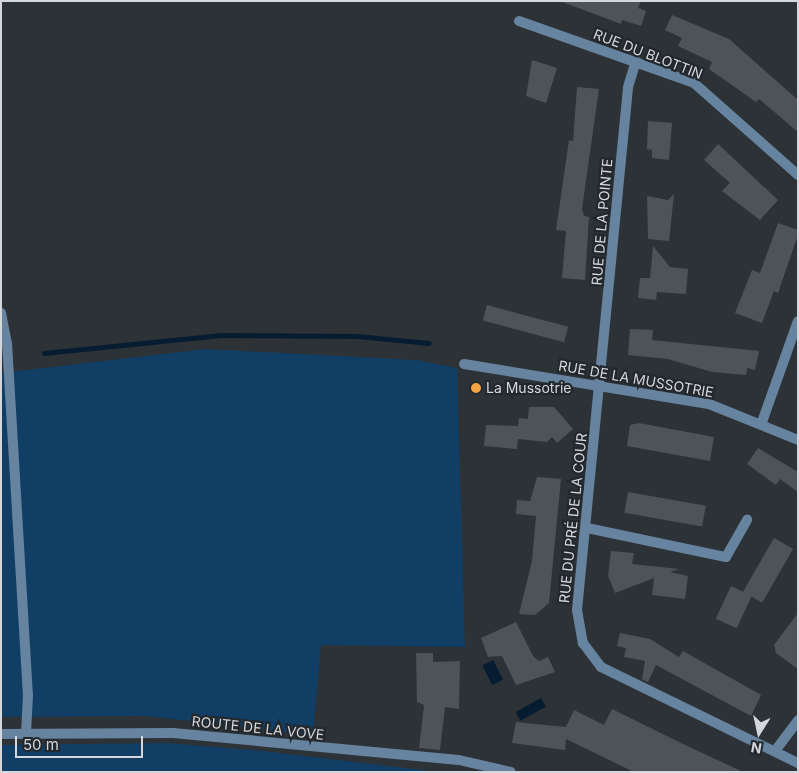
<!DOCTYPE html>
<meta charset="utf-8">
<style>
body{margin:0}
#map{position:relative;width:799px;height:773px;overflow:hidden;background:#2d3237;font-family:Inter,sans-serif}
div>[style]{position:absolute}
.green>*{inset:0;background:#113e64}
.water>*{inset:0;background:#061d31;transform-origin:0 0}
.stream>*{height:5px;margin:-2.5px;padding:0 2.5px;transform-origin:2.5px;border-radius:2.5px;background:#061d31}
.building>*{inset:0;background:#4d5359;transform-origin:0 0}
.minor>*{height:10px;margin:-5px;padding:0 5px;transform-origin:5px;border-radius:5px;background:#66839f}
.dots>*{width:14px;height:14px;translate:-50% -50%;box-sizing:border-box;border:2px solid #23282d;border-radius:50%}
span{translate:-50% -50%;white-space:nowrap;text-align:center;line-height:1.15;-webkit-text-stroke:4.5px #23282d;paint-order:stroke}
.street-label{font-size:14px;color:#d4d7db}
.poi-label{font-size:14px;color:#d4d7db}
.left{translate:0 -50%;text-align:left}
.frame{position:absolute;inset:0;border:2px solid #d4d7db;pointer-events:none}
.north{position:absolute;left:734px;top:708px;width:50px;height:50px;-webkit-text-stroke:4px #23282d;paint-order:stroke;rotate:190deg;font-size:14px;font-weight:700;line-height:20px;text-align:center;color:#d4d7db}
.north::after{content:'';display:block;margin:auto;width:18px;height:22px;background:#d4d7db;clip-path:polygon(50% 0,100% 100%,50% 72%,0 100%)}
.scale{position:absolute;left:15px;top:736px;width:128px;height:22px;box-sizing:border-box;border:2px solid #d4d7db;border-top:0;padding-left:6px;font-size:15px;line-height:18px;white-space:nowrap;color:#d4d7db;-webkit-text-stroke:4px #23282d;paint-order:stroke}
</style>
<div id="map">
<div class="green">
<i style="clip-path:polygon(205px 349px,416px 360px,457px 368px,465px 647px,321px 645px,313px 735px,146px 716px,1px 717px,1px 373px)"></i>
<i style="clip-path:polygon(168px 743px,263px 751px,439px 772px,1px 772px,1px 745px)"></i>
</div>
<div class="water">
<i style="left:493px;top:660px;width:22px;height:12px;rotate:63deg"></i>
<i style="left:541px;top:698px;width:10px;height:29px;rotate:61deg"></i>
</div>
<div class="stream">
<i style="left:44px;top:353px;width:178px;rotate:-5.8deg"></i>
<i style="left:221px;top:335px;width:136px;rotate:0.4deg"></i>
<i style="left:357px;top:336px;width:72px;rotate:5.6deg"></i>
</div>
<div class="building">
<i style="clip-path:polygon(560px 1px,641px 1px,638px 8px,646px 11px,641px 26px,622px 20px,621px 24px)"></i>
<i style="clip-path:polygon(672px 15px,729px 39px,798px 100px,798px 132px,759px 99px,756px 102px,709px 69px,712px 62px,678px 46px,682px 38px,665px 30px)"></i>
<i style="clip-path:polygon(532px 60px,557px 68px,546px 103px,526px 96px)"></i>
<i style="clip-path:polygon(577px 87px,599px 89px,582px 209px,584px 216px,589px 217px,585px 280px,562px 278px,566px 231px,556px 230px,569px 140px,573px 141px)"></i>
<i style="clip-path:polygon(648px 121px,672px 123px,669px 160px,652px 158px,652px 150px,647px 149px)"></i>
<i style="clip-path:polygon(718px 144px,778px 200px,760px 220px,722px 191px,730px 183px,704px 160px)"></i>
<i style="clip-path:polygon(674px 194px,669px 241px,648px 239px,647px 196px,668px 200px)"></i>
<i style="clip-path:polygon(778px 223px,798px 230px,798px 235px,778px 293px,774px 291px,762px 323px,735px 313px,752px 270px,760px 273px)"></i>
<i style="clip-path:polygon(653px 246px,670px 267px,688px 269px,686px 294px,657px 292px,656px 300px,638px 298px,640px 278px,650px 278px)"></i>
<i style="left:487px;top:305px;width:84px;height:16px;rotate:15deg"></i>
<i style="clip-path:polygon(630px 329px,653px 330px,652px 340px,759px 351px,755px 370px,747px 368px,746px 375px,712px 372px,668px 359px,628px 355px)"></i>
<i style="clip-path:polygon(529px 407px,554px 407px,573px 429px,557px 443px,552px 437px,547px 442px,518px 439px,517px 449px,484px 446px,486px 425px,518px 426px,519px 418px,528px 419px)"></i>
<i style="clip-path:polygon(639px 423px,714px 437px,710px 461px,627px 446px,630px 425px)"></i>
<i style="clip-path:polygon(758px 448px,798px 472px,798px 492px,780px 479px,776px 485px,747px 464px)"></i>
<i style="clip-path:polygon(537px 477px,561px 479px,549px 603px,535px 615px,519px 614px,532px 561px,536px 516px,516px 514px,517px 500px,530px 501px)"></i>
<i style="left:628px;top:492px;width:79px;height:21px;rotate:10deg"></i>
<i style="left:774px;top:538px;width:22px;height:62px;rotate:30deg"></i>
<i style="clip-path:polygon(611px 551px,634px 553px,632px 564px,679px 569px,670px 572px,688px 576px,685px 599px,652px 595px,654px 578px,615px 593px,608px 576px)"></i>
<i style="left:731px;top:586px;width:23px;height:36px;rotate:25deg"></i>
<i style="clip-path:polygon(798px 613px,798px 669px,776px 653px,774px 645px)"></i>
<i style="clip-path:polygon(516px 622px,533px 656px,539px 661px,548px 657px,555px 672px,516px 685px,502px 656px,488px 657px,481px 638px)"></i>
<i style="clip-path:polygon(620px 633px,650px 639px,679px 657px,683px 651px,761px 695px,751px 716px,656px 665px,648px 682px,642px 679px,645px 661px,624px 657px,626px 648px,617px 646px)"></i>
<i style="clip-path:polygon(416px 653px,433px 653px,433px 662px,460px 661px,459px 709px,445px 707px,440px 750px,419px 748px,424px 705px,417px 702px)"></i>
<i style="clip-path:polygon(612px 709px,683px 744px,743px 772px,634px 772px,566px 739px,565px 750px,512px 743px,516px 722px,566px 727px,574px 710px,604px 725px)"></i>
</div>
<div class="minor">
<i style="left:519px;top:21px;width:186px;rotate:19.5deg"></i>
<i style="left:694px;top:83px;width:139px;rotate:41.5deg"></i>
<i style="left:636px;top:61px;width:28px;rotate:107deg"></i>
<i style="left:628px;top:88px;width:524px;rotate:95.58deg"></i>
<i style="left:577px;top:610px;width:34px;rotate:80deg"></i>
<i style="left:583px;top:643px;width:30px;rotate:53deg"></i>
<i style="left:601px;top:667px;width:219px;rotate:26deg"></i>
<i style="left:1px;top:313px;width:31px;rotate:79deg"></i>
<i style="left:7px;top:343px;width:353px;rotate:86.6deg"></i>
<i style="left:28px;top:695px;width:38px;rotate:93deg"></i>
<i style="left:464px;top:364px;width:248px;rotate:9.3deg"></i>
<i style="left:709px;top:404px;width:96px;rotate:22deg"></i>
<i style="left:762px;top:422px;width:107px;rotate:-70.4deg"></i>
<i style="left:587px;top:528px;width:142px;rotate:11.8deg"></i>
<i style="left:726px;top:557px;width:43px;rotate:-60.4deg"></i>
<i style="left:1px;top:734px;width:172px;rotate:-0.3deg"></i>
<i style="left:173px;top:733px;width:287px;rotate:5.4deg"></i>
<i style="left:459px;top:760px;width:53px;rotate:13deg"></i>
<i style="left:775px;top:751px;width:39px;rotate:-53deg"></i>
</div>
<div class="dots">
<i style="left:476px;top:388px;background:#f3a443"></i>
</div>
<div class="street-label">
<span style="left:648px;top:54px;rotate:21deg">RUE DU BLOTTIN</span>
<span style="left:602px;top:222px;rotate:-85deg">RUE DE LA POINTE</span>
<span style="left:636px;top:379px;rotate:10deg">RUE DE LA MUSSOTRIE</span>
<span style="left:573px;top:518px;rotate:-84deg">RUE DU PRÉ DE LA COUR</span>
<span style="left:258px;top:728px;rotate:6deg">ROUTE DE LA VOVE</span>
</div>
<div class="poi-label">
<span class="left" style="left:486px;top:388px">La Mussotrie</span>
</div>
<div class="frame"></div>
<div class="north">N</div>
<div class="scale">50 m</div>
</div>
